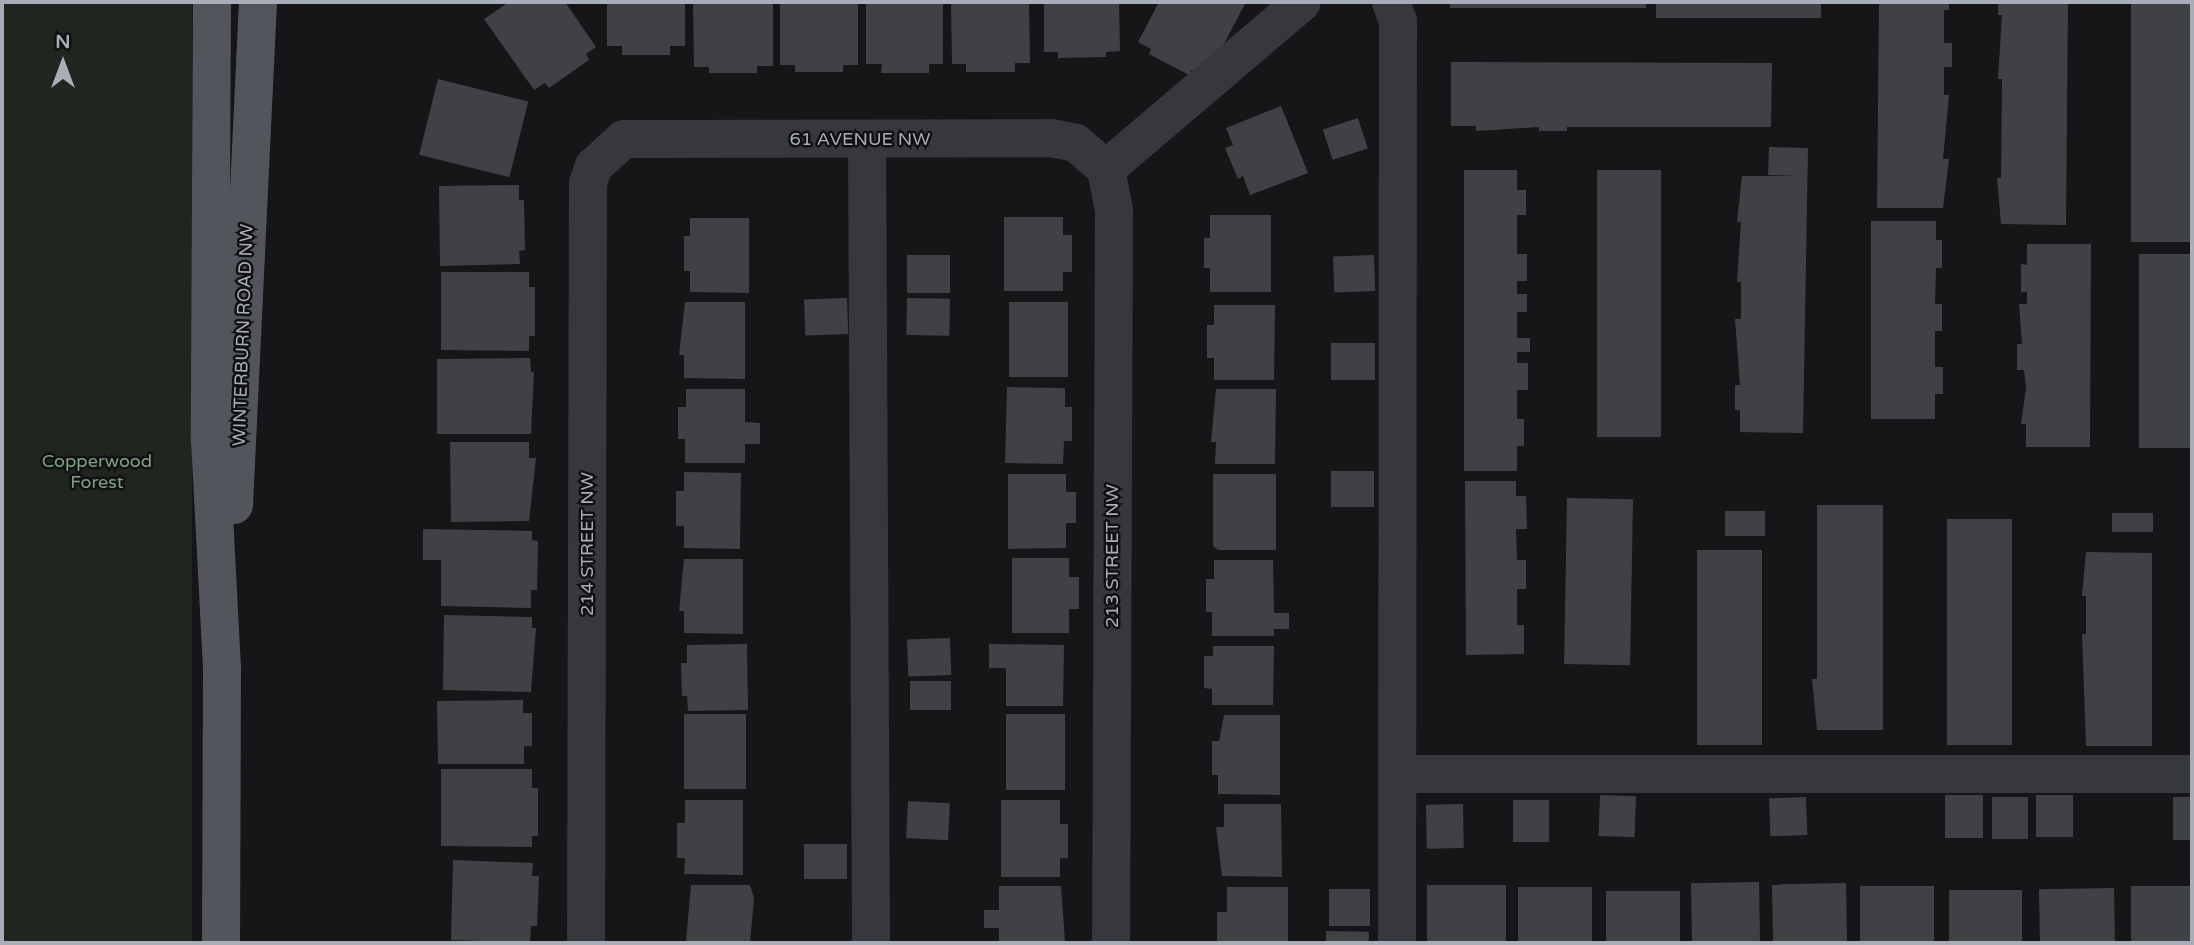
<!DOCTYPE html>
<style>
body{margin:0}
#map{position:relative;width:2194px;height:945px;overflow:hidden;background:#161618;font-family:"Varela Round",sans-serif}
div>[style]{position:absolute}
.green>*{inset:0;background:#1e261f;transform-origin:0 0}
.building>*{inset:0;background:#404145;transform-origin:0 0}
.minor>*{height:38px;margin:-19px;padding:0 19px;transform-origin:19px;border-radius:19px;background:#37383d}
.major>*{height:38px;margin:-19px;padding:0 19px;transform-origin:19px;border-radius:19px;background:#53555c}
span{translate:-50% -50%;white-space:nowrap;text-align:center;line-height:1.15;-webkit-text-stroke:5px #111113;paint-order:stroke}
.street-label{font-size:18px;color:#a8adb8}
.park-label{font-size:18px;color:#7fa381}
.frame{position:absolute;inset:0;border:4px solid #a8adb8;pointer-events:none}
.north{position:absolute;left:28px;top:28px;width:70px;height:70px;-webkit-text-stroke:5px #111113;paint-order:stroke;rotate:0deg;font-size:19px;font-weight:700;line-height:28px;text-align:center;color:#a8adb8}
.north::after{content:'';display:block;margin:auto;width:24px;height:32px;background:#a8adb8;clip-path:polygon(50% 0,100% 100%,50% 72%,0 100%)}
</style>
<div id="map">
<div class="green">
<i style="left:2px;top:2px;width:190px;height:941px"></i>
</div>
<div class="building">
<i style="clip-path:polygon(509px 2px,565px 2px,596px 47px,586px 54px,589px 60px,549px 88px,545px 83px,534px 90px,484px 19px)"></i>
<i style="clip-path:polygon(607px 2px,685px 2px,685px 46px,670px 46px,670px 55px,622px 55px,622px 46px,607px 46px)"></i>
<i style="clip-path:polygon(693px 2px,773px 2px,773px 66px,757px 66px,757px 73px,709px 73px,709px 67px,694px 67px)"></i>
<i style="clip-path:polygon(780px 2px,858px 2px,858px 65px,843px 65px,843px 72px,795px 72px,795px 65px,780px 65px)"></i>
<i style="clip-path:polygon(866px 2px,943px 2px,943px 64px,929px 64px,929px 73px,881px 73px,882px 64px,866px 64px)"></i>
<i style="clip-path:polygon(951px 2px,1029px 2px,1030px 63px,1015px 63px,1015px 72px,966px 72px,966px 64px,952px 64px)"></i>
<i style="clip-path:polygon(1044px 2px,1119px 2px,1120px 51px,1106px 52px,1106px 57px,1058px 58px,1058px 52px,1044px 52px)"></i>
<i style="clip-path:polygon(1159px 2px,1246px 2px,1206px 78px,1191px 70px,1189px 75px,1149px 54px,1151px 49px,1138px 42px)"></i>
<i style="left:1450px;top:2px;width:196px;height:6px"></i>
<i style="left:1656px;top:2px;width:165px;height:16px"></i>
<i style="clip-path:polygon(1879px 2px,1949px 2px,1949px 10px,1944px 10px,1944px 43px,1952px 43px,1952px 67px,1944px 67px,1944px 95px,1949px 95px,1943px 159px,1949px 159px,1943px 208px,1877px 208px)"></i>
<i style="clip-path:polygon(1998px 2px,2068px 2px,2066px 225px,2001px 224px,1997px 178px,2001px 178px,2002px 79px,1998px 79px,2002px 15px,1998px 15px)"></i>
<i style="left:2131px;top:2px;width:61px;height:240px"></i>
<i style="clip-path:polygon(1451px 62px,1772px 63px,1771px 127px,1567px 127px,1567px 131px,1539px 131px,1539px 127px,1476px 131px,1476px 126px,1451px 126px)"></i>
<i style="left:438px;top:79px;width:93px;height:78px;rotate:14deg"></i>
<i style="clip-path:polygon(1281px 106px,1308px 173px,1250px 195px,1243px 176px,1238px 179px,1225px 148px,1233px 145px,1226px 128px)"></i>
<i style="left:1358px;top:118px;width:32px;height:37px;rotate:72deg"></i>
<i style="clip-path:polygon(1769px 147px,1808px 148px,1803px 433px,1740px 432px,1740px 410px,1735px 410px,1735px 385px,1740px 385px,1735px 319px,1741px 319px,1741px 282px,1737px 282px,1741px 222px,1737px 222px,1742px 176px,1797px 176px,1768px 175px)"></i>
<i style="clip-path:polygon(1464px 170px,1517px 170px,1517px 190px,1526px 190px,1526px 215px,1517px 215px,1517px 254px,1527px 254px,1527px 281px,1517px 281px,1517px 294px,1527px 294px,1527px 312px,1517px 312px,1517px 338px,1530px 338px,1530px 352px,1517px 352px,1517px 363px,1528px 363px,1528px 390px,1517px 390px,1517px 419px,1524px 419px,1524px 446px,1517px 446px,1517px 471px,1464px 471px)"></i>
<i style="left:1597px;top:170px;width:64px;height:267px"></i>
<i style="clip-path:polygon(519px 185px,519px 200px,524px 200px,525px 250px,519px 251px,520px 264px,440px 266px,439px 186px)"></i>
<i style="clip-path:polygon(1210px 215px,1271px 215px,1271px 292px,1210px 292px,1210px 268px,1204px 268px,1204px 238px,1210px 238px)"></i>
<i style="clip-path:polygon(1004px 217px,1063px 217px,1063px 235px,1072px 235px,1072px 272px,1063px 272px,1063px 291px,1004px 291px)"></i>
<i style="clip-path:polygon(690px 218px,749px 218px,749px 293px,690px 292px,690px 271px,684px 271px,684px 236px,690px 236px)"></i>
<i style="clip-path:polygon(1871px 221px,1936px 221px,1936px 240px,1942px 240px,1942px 268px,1936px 268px,1935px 304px,1942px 304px,1942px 331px,1935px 331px,1935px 367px,1943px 367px,1943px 394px,1935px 394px,1935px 419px,1871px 419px)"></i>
<i style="clip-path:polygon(2027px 244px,2091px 244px,2090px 447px,2026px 447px,2026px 424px,2021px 424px,2026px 387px,2024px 370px,2017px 370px,2017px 344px,2022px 344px,2019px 304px,2027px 304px,2027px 292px,2021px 292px,2021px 264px,2027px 265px)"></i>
<i style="left:2139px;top:254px;width:53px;height:194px"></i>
<i style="left:950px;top:255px;width:38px;height:43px;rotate:90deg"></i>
<i style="left:1374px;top:255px;width:36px;height:41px;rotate:88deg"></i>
<i style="clip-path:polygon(441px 272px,529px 272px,529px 287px,535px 287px,535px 336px,529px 336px,529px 351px,441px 350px)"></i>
<i style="left:847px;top:298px;width:36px;height:43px;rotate:88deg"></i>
<i style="left:907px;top:298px;width:43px;height:37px;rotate:1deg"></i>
<i style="clip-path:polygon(685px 302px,745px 302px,745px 379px,684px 378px,684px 355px,679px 355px)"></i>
<i style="left:1009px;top:302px;width:59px;height:75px"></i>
<i style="clip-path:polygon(1214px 305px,1275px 305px,1274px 380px,1214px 380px,1214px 358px,1207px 358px,1207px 325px,1214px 325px)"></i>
<i style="left:1331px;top:343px;width:44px;height:37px"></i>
<i style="clip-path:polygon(530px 358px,531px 372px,534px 372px,531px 434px,437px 434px,437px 359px)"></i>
<i style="clip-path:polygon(1007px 387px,1065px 388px,1065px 407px,1072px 407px,1072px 441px,1064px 441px,1063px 464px,1005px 463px)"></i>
<i style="clip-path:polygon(686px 389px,745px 389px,745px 422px,760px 423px,760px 444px,745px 444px,745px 463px,685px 463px,685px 439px,678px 439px,678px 407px,686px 407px)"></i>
<i style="clip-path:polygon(1216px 389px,1276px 389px,1275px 464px,1215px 464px,1216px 442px,1211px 442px)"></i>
<i style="clip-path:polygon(450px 442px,529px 442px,529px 458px,536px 458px,529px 521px,451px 522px)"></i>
<i style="left:1331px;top:471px;width:43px;height:36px"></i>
<i style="clip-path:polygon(684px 472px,741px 473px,740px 549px,684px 548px,684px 526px,676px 526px,676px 491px,684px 491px)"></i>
<i style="clip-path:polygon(1008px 474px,1066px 474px,1066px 492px,1076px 492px,1076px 523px,1066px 523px,1066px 548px,1008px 549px)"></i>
<i style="clip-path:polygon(1213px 474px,1276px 474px,1276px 550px,1218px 550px,1213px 546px)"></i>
<i style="clip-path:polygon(1465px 481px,1516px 481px,1516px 496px,1526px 496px,1527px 529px,1516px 529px,1517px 560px,1526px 560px,1526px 589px,1517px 589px,1517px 625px,1524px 625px,1524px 654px,1466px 655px)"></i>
<i style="left:1567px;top:498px;width:66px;height:166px;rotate:1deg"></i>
<i style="clip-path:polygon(1817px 505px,1883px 505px,1883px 730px,1817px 730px,1812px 679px,1817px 679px)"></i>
<i style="left:1725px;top:511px;width:40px;height:25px"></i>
<i style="left:2112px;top:513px;width:41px;height:19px"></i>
<i style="left:1947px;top:519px;width:65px;height:226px"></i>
<i style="clip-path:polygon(423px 529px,532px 531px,532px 540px,538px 541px,537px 590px,531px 590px,531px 608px,441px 606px,441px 560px,423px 560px)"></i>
<i style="left:1697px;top:550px;width:65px;height:195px"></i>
<i style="clip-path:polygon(2086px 552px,2152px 553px,2152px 746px,2086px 746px,2082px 634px,2086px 634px,2086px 596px,2082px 596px)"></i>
<i style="clip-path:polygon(1012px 558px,1069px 558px,1069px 577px,1079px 577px,1079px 609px,1069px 609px,1069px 633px,1012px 633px)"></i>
<i style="clip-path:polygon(684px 559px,743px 559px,743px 634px,684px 633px,684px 611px,679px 611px)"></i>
<i style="clip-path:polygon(1214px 560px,1273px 560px,1274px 613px,1289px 613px,1289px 629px,1274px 629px,1274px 636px,1212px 636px,1212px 612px,1206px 612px,1206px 579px,1214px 579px)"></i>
<i style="clip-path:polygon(444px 615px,532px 617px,532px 628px,536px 628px,531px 692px,443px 690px)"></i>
<i style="left:950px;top:638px;width:37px;height:43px;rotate:88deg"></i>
<i style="clip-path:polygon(747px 644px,748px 710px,688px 711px,687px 696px,682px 696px,681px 663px,687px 663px,687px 645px)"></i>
<i style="clip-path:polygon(989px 644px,1064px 645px,1063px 706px,1006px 706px,1006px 668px,989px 668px)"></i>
<i style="clip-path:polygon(1213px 646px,1274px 646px,1273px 705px,1212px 705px,1212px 689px,1204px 688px,1204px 656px,1213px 656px)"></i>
<i style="left:910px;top:681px;width:41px;height:29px"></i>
<i style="clip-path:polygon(523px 700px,523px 713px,532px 713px,532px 746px,524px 746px,524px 764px,438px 764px,437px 701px)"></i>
<i style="left:684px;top:714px;width:62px;height:75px"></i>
<i style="left:1006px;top:714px;width:59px;height:76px"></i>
<i style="clip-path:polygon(1224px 715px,1280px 715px,1280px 795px,1218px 794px,1218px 775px,1212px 775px,1212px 741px,1219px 741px)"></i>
<i style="clip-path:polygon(441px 769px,532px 769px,532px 788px,538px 788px,538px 836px,532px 836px,532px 847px,441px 846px)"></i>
<i style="left:1600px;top:795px;width:36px;height:41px;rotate:2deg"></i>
<i style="left:1945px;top:795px;width:38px;height:43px"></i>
<i style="left:2036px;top:795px;width:37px;height:42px"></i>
<i style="left:1806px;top:797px;width:38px;height:37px;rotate:88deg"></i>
<i style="left:1992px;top:797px;width:36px;height:42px"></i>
<i style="left:2173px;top:797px;width:19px;height:43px"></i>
<i style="clip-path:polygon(685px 800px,743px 800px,743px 875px,684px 874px,685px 858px,677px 858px,677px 823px,685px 823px)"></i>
<i style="clip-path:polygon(1001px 800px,1060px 800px,1060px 824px,1068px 824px,1068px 858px,1060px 858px,1060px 877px,1001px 877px)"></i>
<i style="left:1549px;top:800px;width:42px;height:36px;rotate:90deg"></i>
<i style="left:908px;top:801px;width:42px;height:37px;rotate:3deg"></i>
<i style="clip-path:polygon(1224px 804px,1281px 804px,1282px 877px,1222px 876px,1216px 827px,1224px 827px)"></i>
<i style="left:1463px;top:804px;width:44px;height:37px;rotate:89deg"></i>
<i style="left:804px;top:844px;width:43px;height:35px"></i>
<i style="clip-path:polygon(453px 860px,533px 863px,532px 876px,539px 876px,537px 926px,531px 926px,530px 943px,451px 940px)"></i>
<i style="left:1759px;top:882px;width:61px;height:68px;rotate:89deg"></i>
<i style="left:1846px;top:883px;width:60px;height:74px;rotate:89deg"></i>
<i style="clip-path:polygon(691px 885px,750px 885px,754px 898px,750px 943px,686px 942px)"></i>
<i style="left:1427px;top:885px;width:79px;height:58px"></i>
<i style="clip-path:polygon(999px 886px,1061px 886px,1065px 941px,999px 943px,999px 928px,984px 928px,984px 910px,999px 910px)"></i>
<i style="left:1860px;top:886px;width:74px;height:57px"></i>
<i style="left:2131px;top:886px;width:61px;height:57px"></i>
<i style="clip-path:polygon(1227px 887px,1288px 887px,1288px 943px,1217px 943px,1217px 912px,1227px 912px)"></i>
<i style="left:1518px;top:887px;width:74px;height:56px"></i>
<i style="left:2114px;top:888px;width:55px;height:75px;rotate:89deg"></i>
<i style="left:1329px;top:889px;width:41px;height:37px"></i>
<i style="left:1949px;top:890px;width:73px;height:53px"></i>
<i style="left:1606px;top:891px;width:74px;height:52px"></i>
<i style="left:1326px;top:931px;width:43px;height:12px;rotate:1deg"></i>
</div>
<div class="minor">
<i style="left:1391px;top:2px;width:20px;rotate:70deg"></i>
<i style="left:1398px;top:21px;width:922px;rotate:90.06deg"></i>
<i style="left:867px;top:139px;width:804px;rotate:89.71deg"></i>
<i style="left:1106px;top:169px;width:42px;rotate:79deg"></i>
<i style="left:1114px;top:210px;width:733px;rotate:90.23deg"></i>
<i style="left:1106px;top:169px;width:257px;rotate:-40.4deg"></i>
<i style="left:1399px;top:774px;width:793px"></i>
<i style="left:586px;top:943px;width:760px;rotate:-89.85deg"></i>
<i style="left:588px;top:183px;width:18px;rotate:-71deg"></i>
<i style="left:594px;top:166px;width:40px;rotate:-42deg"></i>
<i style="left:624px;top:139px;width:427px;rotate:-0.1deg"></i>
<i style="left:1051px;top:138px;width:25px;rotate:11deg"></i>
<i style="left:1076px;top:143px;width:40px;rotate:41deg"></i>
</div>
<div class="major">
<i style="left:212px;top:2px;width:437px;rotate:90.3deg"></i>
<i style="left:210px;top:439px;width:229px;rotate:87deg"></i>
<i style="left:222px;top:668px;width:275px;rotate:90.2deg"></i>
<i style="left:234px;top:505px;width:504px;rotate:-87.27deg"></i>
</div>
<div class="street-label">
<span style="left:860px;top:139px">61 AVENUE NW</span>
<span style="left:243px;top:335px;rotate:-88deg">WINTERBURN ROAD NW</span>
<span style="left:587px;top:544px;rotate:-90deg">214 STREET NW</span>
<span style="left:1112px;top:556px;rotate:-90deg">213 STREET NW</span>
</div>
<div class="park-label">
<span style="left:97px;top:472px">Copperwood<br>Forest</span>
</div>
<div class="frame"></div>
<div class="north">N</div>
</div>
